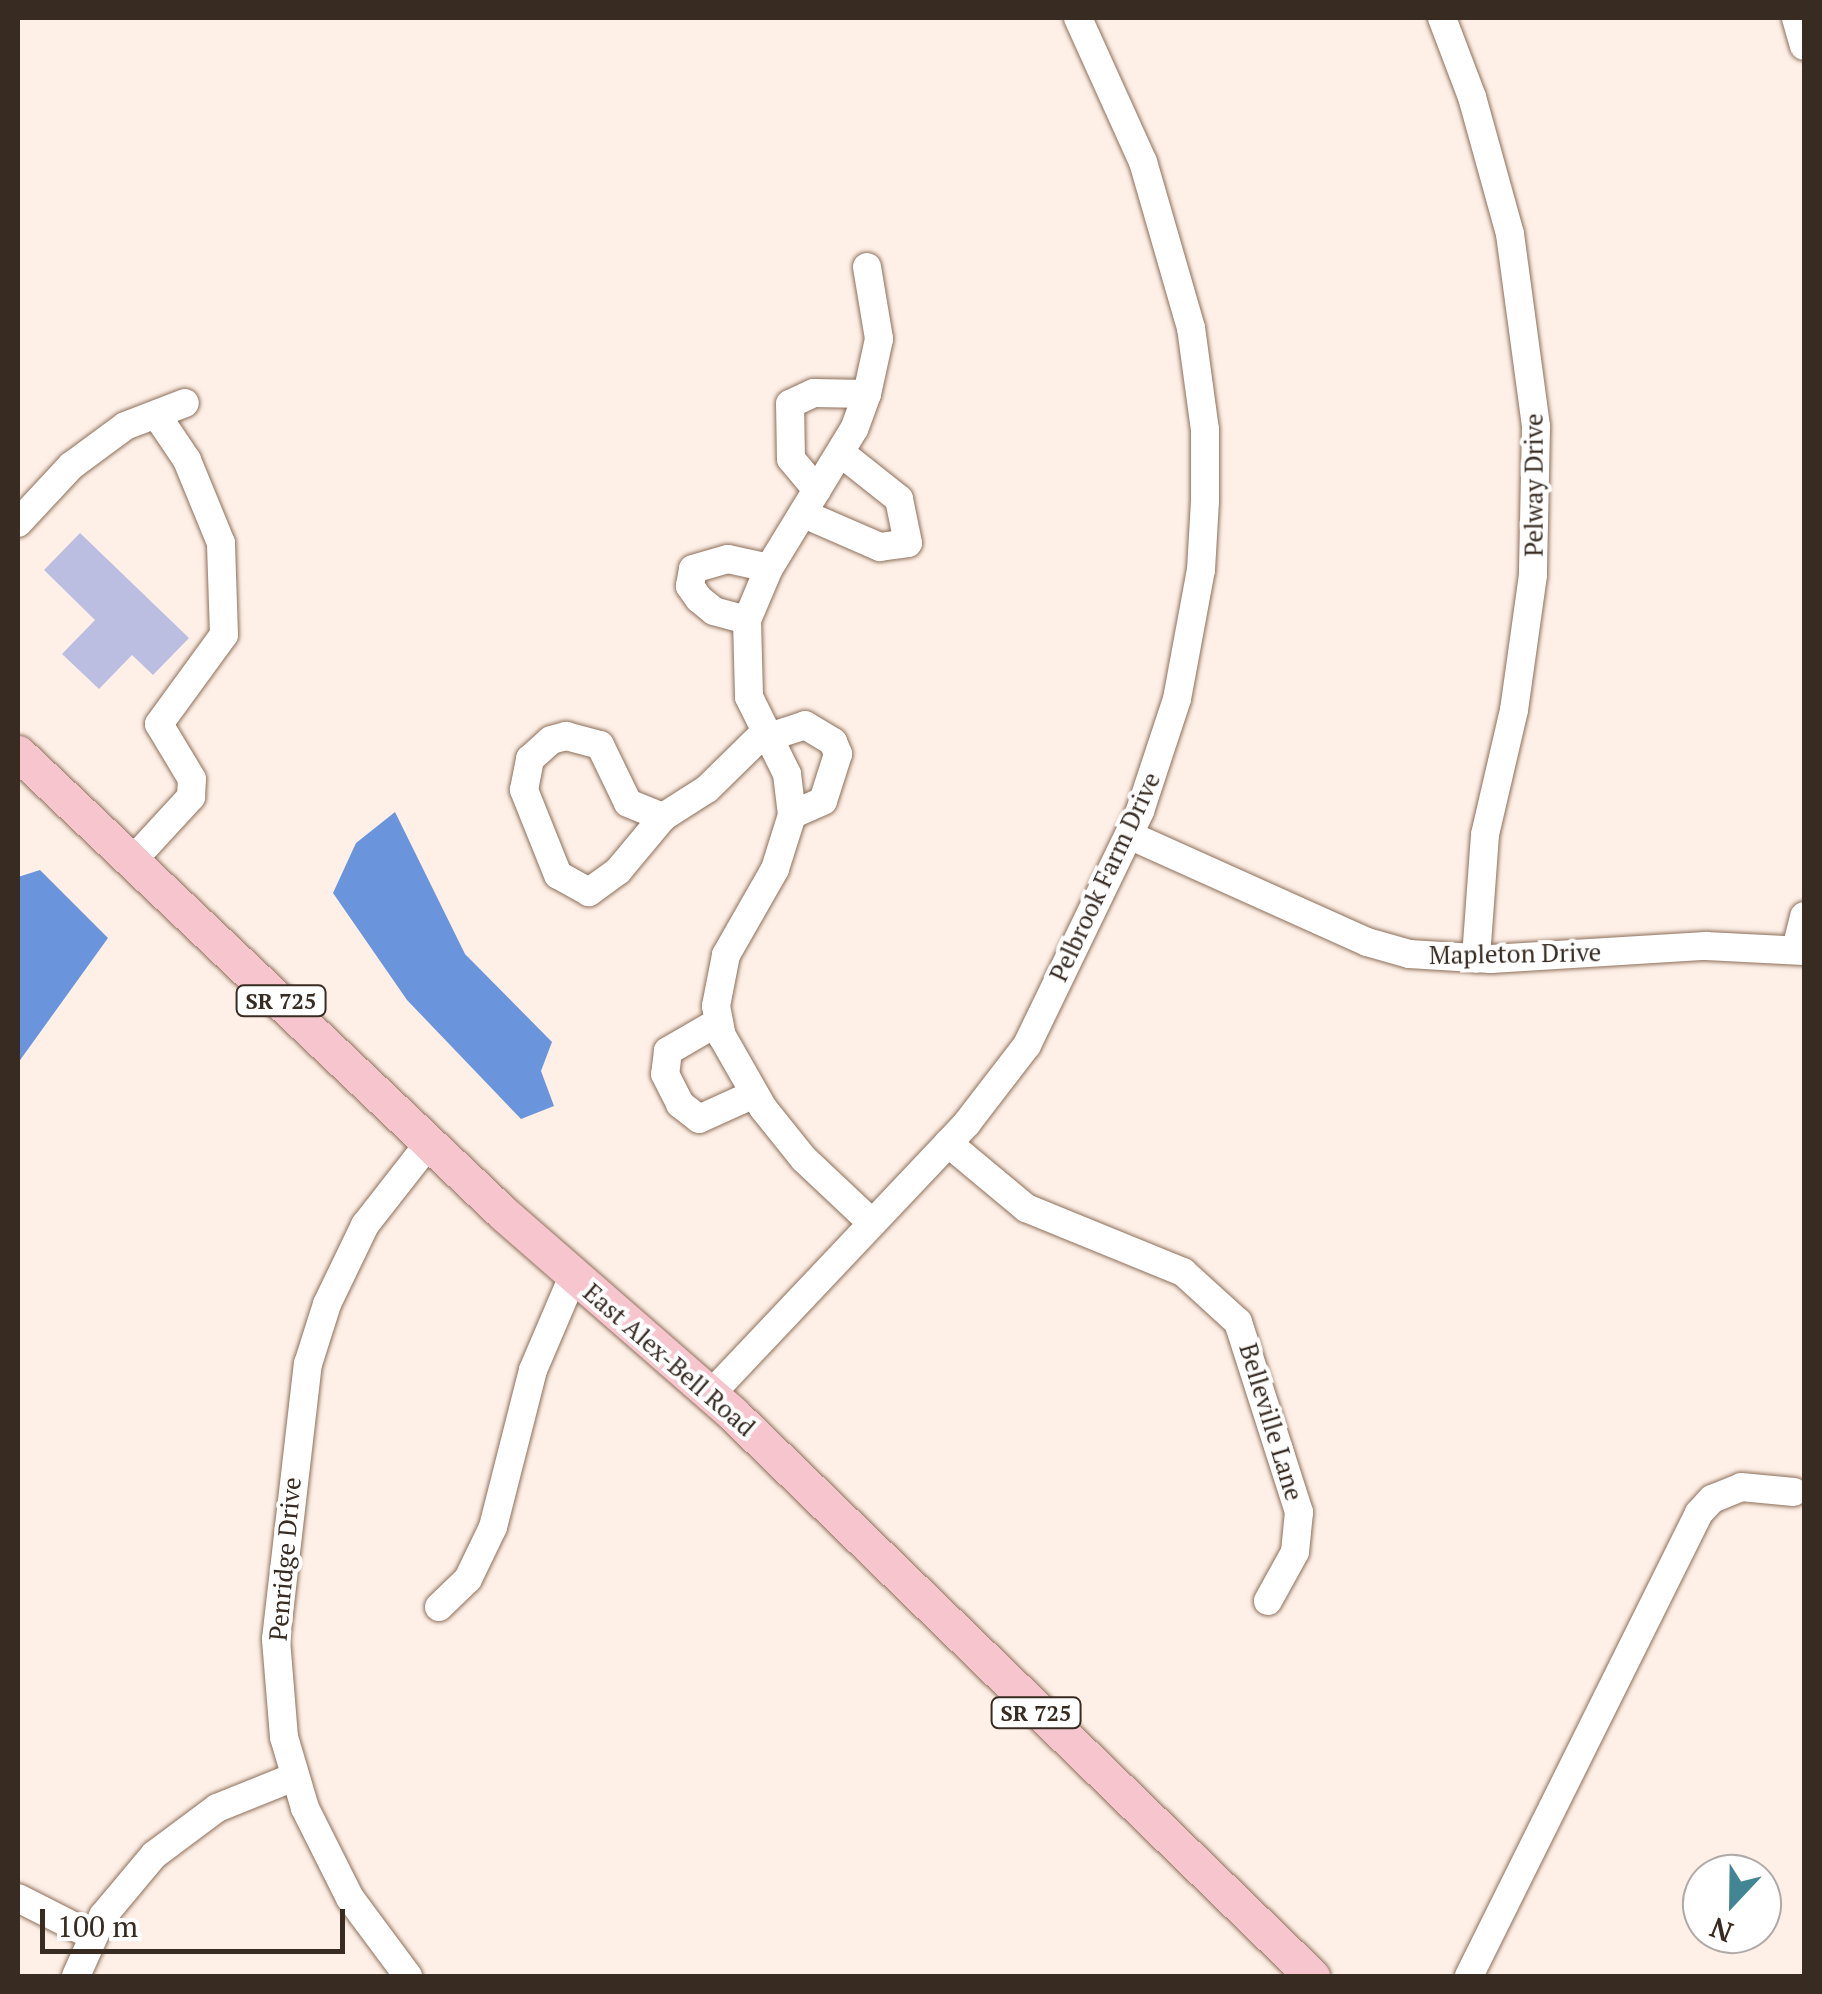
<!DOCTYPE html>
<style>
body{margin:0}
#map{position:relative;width:1822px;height:1994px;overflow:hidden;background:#fef0e7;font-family:"PT Serif",serif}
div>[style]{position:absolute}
.water>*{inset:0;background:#6a94db}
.building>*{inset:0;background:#bcbee1}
.roads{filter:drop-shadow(0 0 2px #8c6f5a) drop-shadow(0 0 2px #8c6f5a)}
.minor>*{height:28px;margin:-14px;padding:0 14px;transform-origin:14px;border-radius:14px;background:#fff}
.major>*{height:35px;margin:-17.5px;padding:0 17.5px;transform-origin:17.5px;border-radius:17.5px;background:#f7c5cd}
span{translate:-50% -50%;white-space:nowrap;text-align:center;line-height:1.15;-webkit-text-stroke:8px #fff;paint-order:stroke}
.shield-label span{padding:2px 8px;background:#fff;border:2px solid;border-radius:8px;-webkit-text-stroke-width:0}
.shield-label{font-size:22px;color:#372b22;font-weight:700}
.street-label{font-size:25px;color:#372b22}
.frame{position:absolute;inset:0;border:20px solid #372b22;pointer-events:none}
.north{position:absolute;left:1682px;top:1854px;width:100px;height:100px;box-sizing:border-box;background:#fff;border:2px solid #afaaa7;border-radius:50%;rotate:202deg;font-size:28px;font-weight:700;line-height:40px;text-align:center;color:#372b22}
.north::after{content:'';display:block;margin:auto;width:35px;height:45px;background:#428594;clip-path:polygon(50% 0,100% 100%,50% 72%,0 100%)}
.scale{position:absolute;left:40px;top:1909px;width:305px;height:45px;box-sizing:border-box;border:5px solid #372b22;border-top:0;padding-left:12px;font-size:30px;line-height:35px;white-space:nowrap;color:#372b22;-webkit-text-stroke:8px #fff;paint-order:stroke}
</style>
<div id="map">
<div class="water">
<i style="clip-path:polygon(395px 812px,465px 954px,552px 1042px,541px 1071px,554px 1106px,521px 1119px,407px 1000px,333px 893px,356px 843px)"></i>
<i style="clip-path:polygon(40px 870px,108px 938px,18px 1063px,18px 877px)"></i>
</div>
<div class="building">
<i style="clip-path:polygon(80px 533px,189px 638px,153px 675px,132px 655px,99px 689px,62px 654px,95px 620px,44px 570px)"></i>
</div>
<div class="roads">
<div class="minor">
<i style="left:1442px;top:18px;width:85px;rotate:69.2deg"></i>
<i style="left:1472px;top:97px;width:142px;rotate:74.5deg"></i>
<i style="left:1510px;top:234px;width:195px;rotate:82.3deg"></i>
<i style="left:1536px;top:427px;width:148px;rotate:91.2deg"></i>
<i style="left:1533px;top:575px;width:136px;rotate:98deg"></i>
<i style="left:1514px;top:710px;width:128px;rotate:103.1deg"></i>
<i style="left:1485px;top:835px;width:124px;rotate:94.2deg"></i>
<i style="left:1796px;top:18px;width:29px;rotate:74deg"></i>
<i style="left:867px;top:267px;width:73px;rotate:80.5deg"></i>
<i style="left:879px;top:339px;width:56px;rotate:102.3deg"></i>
<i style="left:867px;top:394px;width:37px;rotate:110deg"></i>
<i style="left:854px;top:429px;width:163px;rotate:121.4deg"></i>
<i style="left:769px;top:568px;width:56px;rotate:112.9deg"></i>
<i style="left:747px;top:620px;width:77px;rotate:88.5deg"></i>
<i style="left:749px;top:697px;width:86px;rotate:63.7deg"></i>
<i style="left:787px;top:774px;width:41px;rotate:83deg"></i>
<i style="left:792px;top:815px;width:57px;rotate:107.5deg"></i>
<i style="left:775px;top:869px;width:99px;rotate:119.7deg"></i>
<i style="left:726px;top:955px;width:52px;rotate:101.1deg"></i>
<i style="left:716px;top:1006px;width:31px;rotate:79deg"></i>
<i style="left:722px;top:1036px;width:83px;rotate:60.3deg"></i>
<i style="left:763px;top:1108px;width:65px;rotate:51.2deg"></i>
<i style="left:804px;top:1159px;width:93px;rotate:43.3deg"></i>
<i style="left:817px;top:490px;width:40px;rotate:-130deg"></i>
<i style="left:791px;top:459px;width:55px;rotate:-91deg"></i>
<i style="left:790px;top:404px;width:26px;rotate:-25deg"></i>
<i style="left:814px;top:393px;width:53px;rotate:1.1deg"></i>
<i style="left:804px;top:514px;width:83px;rotate:23.5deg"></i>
<i style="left:880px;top:547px;width:28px;rotate:-8deg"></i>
<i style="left:908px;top:543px;width:45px;rotate:-101.6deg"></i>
<i style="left:899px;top:499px;width:74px;rotate:-141.6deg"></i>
<i style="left:18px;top:523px;width:78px;rotate:-47.1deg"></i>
<i style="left:71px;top:466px;width:67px;rotate:-36.5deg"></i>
<i style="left:125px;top:426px;width:64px;rotate:-21deg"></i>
<i style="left:747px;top:620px;width:34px;rotate:-165deg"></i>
<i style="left:714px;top:611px;width:19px;rotate:-141deg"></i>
<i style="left:699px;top:599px;width:16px;rotate:-125deg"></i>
<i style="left:690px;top:586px;width:17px;rotate:-80deg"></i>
<i style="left:693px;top:569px;width:36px;rotate:-16deg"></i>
<i style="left:728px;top:559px;width:42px;rotate:12.4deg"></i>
<i style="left:566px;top:736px;width:35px;rotate:15deg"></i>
<i style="left:600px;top:745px;width:64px;rotate:64.2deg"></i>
<i style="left:628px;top:803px;width:38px;rotate:22deg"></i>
<i style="left:663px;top:817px;width:70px;rotate:129.8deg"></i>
<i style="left:618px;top:871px;width:36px;rotate:144deg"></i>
<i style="left:589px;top:892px;width:35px;rotate:-151deg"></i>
<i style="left:558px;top:875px;width:92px;rotate:-111.8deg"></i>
<i style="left:524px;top:790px;width:32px;rotate:-79deg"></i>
<i style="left:530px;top:759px;width:28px;rotate:-42deg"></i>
<i style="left:551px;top:740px;width:16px;rotate:-15deg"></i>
<i style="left:769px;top:737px;width:38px;rotate:-18deg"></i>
<i style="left:805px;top:725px;width:33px;rotate:31deg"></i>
<i style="left:833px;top:742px;width:13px;rotate:67deg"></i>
<i style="left:838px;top:754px;width:49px;rotate:107.7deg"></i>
<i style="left:823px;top:801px;width:34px;rotate:156deg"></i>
<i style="left:663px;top:817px;width:52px;rotate:-32.5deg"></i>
<i style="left:707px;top:789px;width:81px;rotate:-44.5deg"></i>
<i style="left:1129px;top:835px;width:261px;rotate:24.2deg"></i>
<i style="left:1367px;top:942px;width:44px;rotate:15.9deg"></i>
<i style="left:1409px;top:954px;width:82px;rotate:3.5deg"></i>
<i style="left:1491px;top:959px;width:215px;rotate:-3.5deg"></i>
<i style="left:1706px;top:946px;width:98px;rotate:2.9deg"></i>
<i style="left:133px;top:860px;width:86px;rotate:-47.4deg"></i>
<i style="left:191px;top:797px;width:18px;rotate:-87deg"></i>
<i style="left:192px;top:779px;width:64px;rotate:-121deg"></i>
<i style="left:159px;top:724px;width:110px;rotate:-53.9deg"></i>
<i style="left:224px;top:635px;width:92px;rotate:-91.9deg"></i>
<i style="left:221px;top:543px;width:90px;rotate:-112.3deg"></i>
<i style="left:187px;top:460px;width:55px;rotate:-124deg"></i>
<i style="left:1796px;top:949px;width:34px;rotate:-76deg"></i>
<i style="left:718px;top:1022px;width:58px;rotate:149.9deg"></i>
<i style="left:668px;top:1051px;width:23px;rotate:97deg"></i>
<i style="left:665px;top:1074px;width:34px;rotate:63deg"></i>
<i style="left:680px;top:1104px;width:24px;rotate:38deg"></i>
<i style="left:699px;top:1119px;width:60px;rotate:-24.4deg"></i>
<i style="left:948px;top:1143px;width:102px;rotate:39.8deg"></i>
<i style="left:1026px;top:1208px;width:170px;rotate:22.2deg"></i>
<i style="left:1183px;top:1272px;width:74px;rotate:42.3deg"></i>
<i style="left:1238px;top:1322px;width:200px;rotate:72.2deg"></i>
<i style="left:1299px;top:1512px;width:40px;rotate:95.7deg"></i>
<i style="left:1295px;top:1552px;width:56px;rotate:118.9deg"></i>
<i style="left:710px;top:1395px;width:374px;rotate:-46.6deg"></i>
<i style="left:967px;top:1123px;width:98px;rotate:-52.4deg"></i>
<i style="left:1027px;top:1045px;width:260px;rotate:-64.2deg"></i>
<i style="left:1140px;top:811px;width:118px;rotate:-71.7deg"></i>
<i style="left:1177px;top:699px;width:131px;rotate:-79.5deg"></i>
<i style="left:1201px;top:570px;width:69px;rotate:-86.7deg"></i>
<i style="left:1205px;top:501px;width:71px;rotate:-90deg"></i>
<i style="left:1205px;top:430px;width:103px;rotate:-97.8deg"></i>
<i style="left:1191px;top:328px;width:173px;rotate:-106.1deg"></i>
<i style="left:1143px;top:162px;width:158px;rotate:-114.3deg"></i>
<i style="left:439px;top:1607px;width:40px;rotate:-44deg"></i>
<i style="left:468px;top:1579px;width:58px;rotate:-64.3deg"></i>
<i style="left:493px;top:1527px;width:162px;rotate:-75.7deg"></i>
<i style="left:533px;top:1370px;width:102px;rotate:-66.9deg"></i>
<i style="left:18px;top:1898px;width:84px;rotate:26.9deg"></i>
<i style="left:76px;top:1976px;width:66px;rotate:-65.8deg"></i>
<i style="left:103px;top:1916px;width:80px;rotate:-50.1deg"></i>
<i style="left:154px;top:1855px;width:79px;rotate:-36.7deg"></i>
<i style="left:217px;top:1808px;width:83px;rotate:-21.9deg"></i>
<i style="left:408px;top:1976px;width:97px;rotate:-126.6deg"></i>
<i style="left:350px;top:1898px;width:101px;rotate:-116.6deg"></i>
<i style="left:305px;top:1808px;width:74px;rotate:-106.5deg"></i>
<i style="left:284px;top:1737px;width:98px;rotate:-94.7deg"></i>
<i style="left:276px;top:1639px;width:277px;rotate:-83.4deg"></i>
<i style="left:308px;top:1364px;width:63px;rotate:-72.4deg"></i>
<i style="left:327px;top:1304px;width:88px;rotate:-64.3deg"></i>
<i style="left:365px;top:1225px;width:104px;rotate:-52deg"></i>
<i style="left:1469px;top:1976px;width:517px;rotate:-63.58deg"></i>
<i style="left:1699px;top:1513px;width:19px;rotate:-47deg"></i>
<i style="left:1712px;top:1499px;width:31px;rotate:-22deg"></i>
<i style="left:1741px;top:1487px;width:53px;rotate:5.4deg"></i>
</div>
<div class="major">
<i style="left:18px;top:753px;width:670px;rotate:43.49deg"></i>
<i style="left:504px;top:1214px;width:304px;rotate:41.1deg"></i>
<i style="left:733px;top:1414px;width:807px;rotate:44.15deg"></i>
</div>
</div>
<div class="shield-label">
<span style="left:281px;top:1001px">SR 725</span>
<span style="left:1036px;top:1713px">SR 725</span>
</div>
<div class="street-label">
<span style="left:1534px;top:485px;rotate:-90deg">Pelway Drive</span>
<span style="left:1105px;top:877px;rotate:-65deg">Pelbrook Farm Drive</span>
<span style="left:1515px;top:954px;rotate:-1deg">Mapleton Drive</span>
<span style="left:669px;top:1360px;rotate:41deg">East Alex-Bell Road</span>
<span style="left:1271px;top:1422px;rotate:73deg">Belleville Lane</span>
<span style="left:285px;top:1559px;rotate:-85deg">Penridge Drive</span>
</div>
<div class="frame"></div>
<div class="north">N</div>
<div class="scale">100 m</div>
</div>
